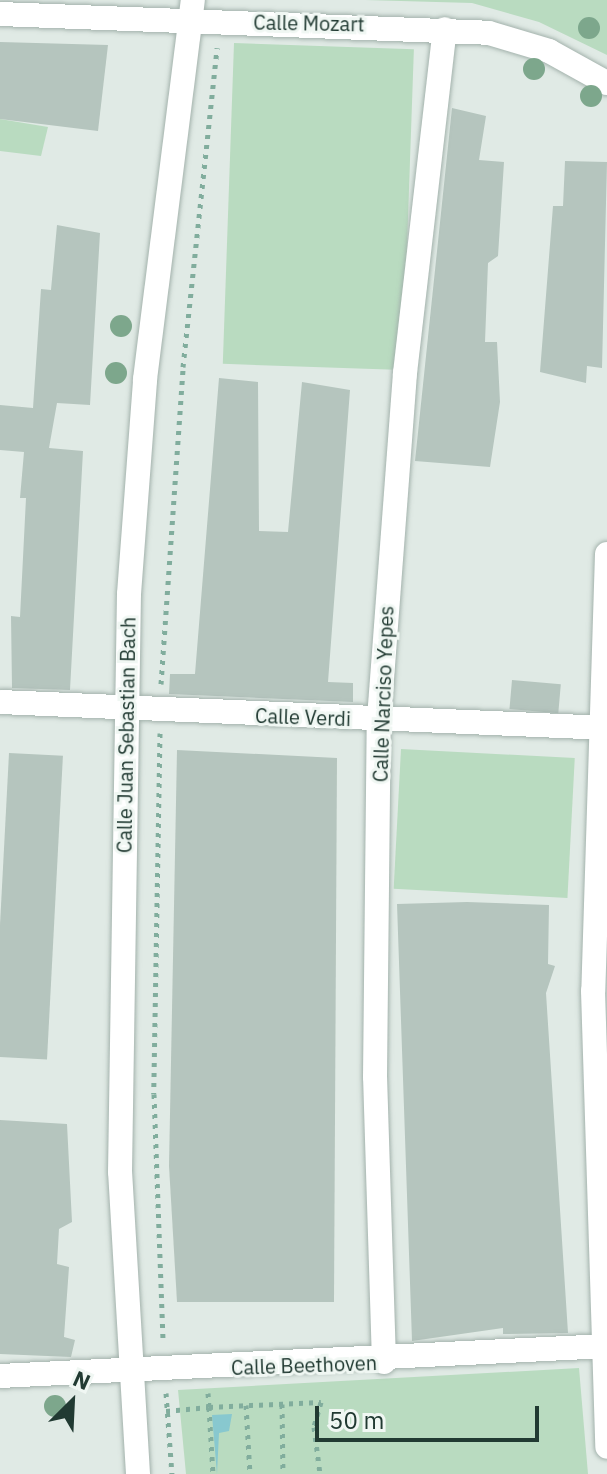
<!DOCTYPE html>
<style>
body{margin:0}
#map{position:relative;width:607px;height:1474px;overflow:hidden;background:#e0eae5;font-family:"IBM Plex Sans",sans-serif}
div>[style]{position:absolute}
.green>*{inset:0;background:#b9dbc0;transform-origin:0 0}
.water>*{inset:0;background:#88c8cf}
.building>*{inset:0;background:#b5c5be;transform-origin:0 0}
.path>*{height:5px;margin-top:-2.5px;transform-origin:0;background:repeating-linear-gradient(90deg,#81ad9d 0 4px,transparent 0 10px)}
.roads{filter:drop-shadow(0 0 2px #a3b2ac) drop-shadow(0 0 2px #a3b2ac)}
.minor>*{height:24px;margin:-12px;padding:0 12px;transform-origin:12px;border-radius:12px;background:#fff}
.trees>*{width:22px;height:22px;margin:-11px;border-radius:50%;background:#7da78c}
span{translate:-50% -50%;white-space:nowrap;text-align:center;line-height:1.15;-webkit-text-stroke:6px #f0f7f3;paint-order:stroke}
.street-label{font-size:20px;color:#213a32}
.north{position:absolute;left:32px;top:1362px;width:80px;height:80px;-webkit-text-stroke:6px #f0f7f3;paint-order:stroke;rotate:24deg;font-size:22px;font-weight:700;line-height:32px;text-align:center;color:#213a32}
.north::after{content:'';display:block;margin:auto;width:28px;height:36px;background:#213a32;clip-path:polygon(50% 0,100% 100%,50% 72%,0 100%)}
.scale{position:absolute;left:315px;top:1406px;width:224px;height:36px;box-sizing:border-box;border:4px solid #213a32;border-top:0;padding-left:10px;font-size:24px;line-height:28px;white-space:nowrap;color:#213a32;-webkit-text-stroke:6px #f0f7f3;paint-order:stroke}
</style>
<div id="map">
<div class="green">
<i style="clip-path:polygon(365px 0,607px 0,607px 55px,539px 22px,472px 3px)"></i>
<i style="left:234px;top:43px;width:180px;height:321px;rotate:2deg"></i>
<i style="clip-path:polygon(0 119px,48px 127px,41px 156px,0 151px)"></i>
<i style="left:401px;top:749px;width:174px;height:140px;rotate:3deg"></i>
<i style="clip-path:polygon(579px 1368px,588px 1474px,186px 1474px,178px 1390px)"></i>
</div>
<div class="water">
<i style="clip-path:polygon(232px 1414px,229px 1431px,219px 1433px,217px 1474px,212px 1415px)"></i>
</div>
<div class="building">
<i style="clip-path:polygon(0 42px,108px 45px,98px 131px,0 119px)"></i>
<i style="clip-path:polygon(452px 108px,486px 116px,479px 160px,504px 162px,498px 256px,488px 263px,485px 342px,497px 342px,500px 402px,490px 467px,415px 461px)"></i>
<i style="clip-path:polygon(565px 161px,607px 162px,602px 368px,587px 366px,586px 383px,540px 372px,553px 206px,563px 206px)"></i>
<i style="clip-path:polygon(57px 225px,100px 233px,90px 405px,57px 403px,49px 448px,83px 451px,70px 690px,12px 688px,11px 616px,20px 617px,26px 498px,20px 498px,24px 452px,0 450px,0 405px,33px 408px,41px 289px,51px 290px)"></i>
<i style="clip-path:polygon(219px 378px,258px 382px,259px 531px,288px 532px,302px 382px,350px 390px,328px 682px,353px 683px,353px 702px,169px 694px,170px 674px,195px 674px)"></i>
<i style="left:512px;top:680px;width:49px;height:29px;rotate:5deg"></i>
<i style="clip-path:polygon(177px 750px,337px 758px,334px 1302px,177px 1302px,169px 1166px)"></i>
<i style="left:9px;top:753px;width:54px;height:304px;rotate:3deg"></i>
<i style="clip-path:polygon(467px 902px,549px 905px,548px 964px,555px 966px,546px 993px,568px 1333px,503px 1334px,503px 1328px,412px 1341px,397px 904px)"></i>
<i style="clip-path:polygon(0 1120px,67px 1124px,72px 1222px,59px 1229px,57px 1264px,69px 1267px,64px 1337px,75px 1340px,71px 1357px,0 1354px)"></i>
</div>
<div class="path">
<i style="left:161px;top:684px;width:318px;rotate:-86deg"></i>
<i style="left:183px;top:367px;width:321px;rotate:-83.9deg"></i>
<i style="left:160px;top:733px;width:361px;rotate:91deg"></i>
<i style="left:154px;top:1094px;width:249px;rotate:87.9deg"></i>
<i style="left:166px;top:1393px;width:81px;rotate:85.8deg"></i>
<i style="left:208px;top:1393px;width:14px;rotate:86deg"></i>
<i style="left:209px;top:1407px;width:112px;rotate:-2.6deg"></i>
<i style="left:321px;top:1402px;width:26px;rotate:106deg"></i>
<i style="left:314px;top:1427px;width:47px;rotate:82.7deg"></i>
<i style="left:282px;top:1404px;width:70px;rotate:89.2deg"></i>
<i style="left:246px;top:1405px;width:69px;rotate:86.7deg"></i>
<i style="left:166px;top:1411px;width:43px;rotate:-5.3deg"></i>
<i style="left:209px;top:1407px;width:67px;rotate:86.6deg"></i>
</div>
<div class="roads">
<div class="minor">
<i style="left:0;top:14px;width:489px;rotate:2.2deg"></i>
<i style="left:489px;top:33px;width:63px;rotate:16.7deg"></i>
<i style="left:549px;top:51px;width:66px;rotate:28.9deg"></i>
<i style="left:607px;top:554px;width:437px;rotate:91.8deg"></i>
<i style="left:593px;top:991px;width:456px;rotate:88.2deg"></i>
<i style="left:0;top:702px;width:608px;rotate:2.45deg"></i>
<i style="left:384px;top:1362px;width:285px;rotate:-91.8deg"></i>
<i style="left:375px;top:1077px;width:358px;rotate:-89.4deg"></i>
<i style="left:379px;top:719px;width:347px;rotate:-85.7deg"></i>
<i style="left:405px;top:373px;width:346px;rotate:-83.4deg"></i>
<i style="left:0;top:1376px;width:608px;rotate:-2.83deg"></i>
<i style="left:138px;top:1474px;width:303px;rotate:-93.4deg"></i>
<i style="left:120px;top:1172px;width:578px;rotate:-89.11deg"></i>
<i style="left:129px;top:594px;width:216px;rotate:-85.7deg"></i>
<i style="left:145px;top:379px;width:382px;rotate:-82.8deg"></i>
</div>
</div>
<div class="trees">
<i style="left:589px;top:28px"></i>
<i style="left:534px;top:69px"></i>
<i style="left:591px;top:96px"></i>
<i style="left:121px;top:326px"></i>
<i style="left:116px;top:373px"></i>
<i style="left:55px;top:1406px"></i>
</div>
<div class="street-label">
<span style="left:309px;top:23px;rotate:1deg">Calle Mozart</span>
<span style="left:383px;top:694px;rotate:-88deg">Calle Narciso Yepes</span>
<span style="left:303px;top:717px;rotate:2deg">Calle Verdi</span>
<span style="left:126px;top:735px;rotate:-89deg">Calle Juan Sebastian Bach</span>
<span style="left:304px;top:1365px;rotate:-2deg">Calle Beethoven</span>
</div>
<div class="north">N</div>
<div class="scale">50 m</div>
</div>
